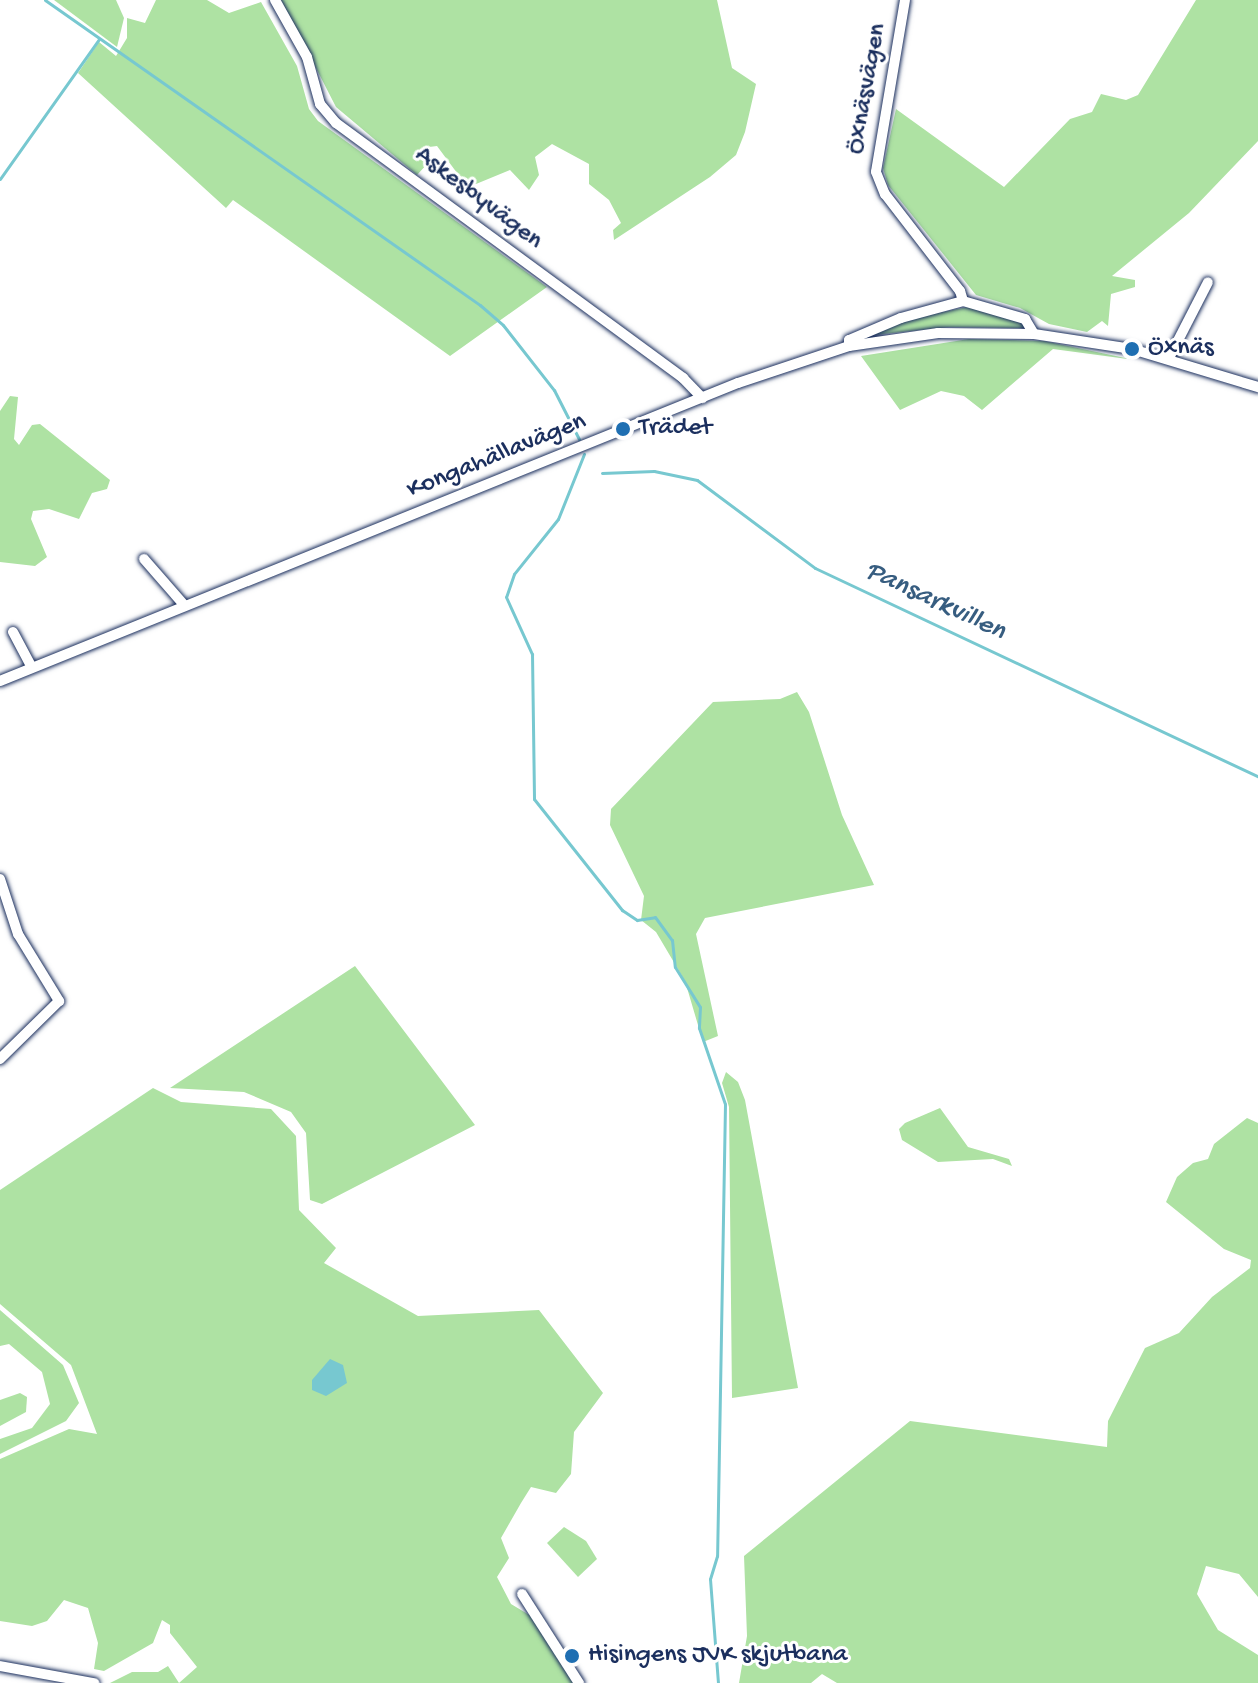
<!DOCTYPE html>
<meta charset="utf-8">
<style>
body{margin:0}
#map{position:relative;width:1258px;height:1683px;overflow:hidden;background:#fff;font-family:"Gochi Hand",sans-serif}
div>[style]{position:absolute}
.green>*{inset:0;background:#aee2a3}
.water>*{inset:0;background:#77c8d0}
.stream>*{height:3px;margin:-1.5px;padding:0 1.5px;transform-origin:1.5px;border-radius:1.5px;background:#77c8d0}
.roads{filter:drop-shadow(0 0 2px #1b2f5e) drop-shadow(0 0 2px #1b2f5e)}
.minor>*{height:10px;margin:-5px;padding:0 5px;transform-origin:5px;border-radius:5px;background:#fff}
.dots>*{width:22px;height:22px;translate:-50% -50%;box-sizing:border-box;border:4px solid #fff;border-radius:50%}
span{translate:-50% -50%;white-space:nowrap;text-align:center;line-height:1.15;-webkit-text-stroke:6px #fff;paint-order:stroke}
.street-label{font-size:26px;color:#1b2f5e}
.poi-label{font-size:26px;color:#1b2f5e}
.left{translate:0 -50%;text-align:left}
.water-label{font-size:28px;color:#375d80;font-style:italic}
</style>
<div id="map">
<div class="green">
<i style="clip-path:polygon(54px 0,116px 0,124px 18px,117px 47px)"></i>
<i style="clip-path:polygon(156px 0,207px 0,229px 13px,261px 2px,297px 66px,309px 109px,318px 121px,547px 287px,450px 356px,233px 200px,226px 208px,78px 73px,99px 42px,116px 56px,127px 38px,127px 18px,145px 23px)"></i>
<i style="clip-path:polygon(281px 0,717px 0,732px 68px,756px 84px,745px 132px,736px 155px,710px 177px,614px 240px,613px 230px,621px 223px,609px 200px,589px 184px,589px 164px,552px 144px,535px 157px,539px 175px,529px 190px,510px 170px,476px 184px,463px 181px,437px 146px,429px 147px,428px 163px,417px 175px,336px 107px)"></i>
<i style="clip-path:polygon(1196px 0,1258px 0,1258px 141px,1189px 213px,1112px 276px,1135px 280px,1135px 287px,1111px 294px,1108px 326px,1102px 321px,1087px 332px,1049px 324px,1020px 308px,976px 295px,888px 185px,883px 168px,896px 109px,1004px 187px,1070px 119px,1092px 112px,1101px 94px,1126px 100px,1138px 95px)"></i>
<i style="clip-path:polygon(973px 306px,1019px 319px,1025px 328px,949px 327px,864px 336px,902px 320px)"></i>
<i style="clip-path:polygon(969px 339px,1044px 341px,1135px 360px,1053px 349px,982px 410px,964px 396px,941px 391px,900px 410px,861px 356px)"></i>
<i style="clip-path:polygon(10px 396px,18px 397px,14px 439px,19px 445px,32px 425px,40px 424px,110px 480px,107px 489px,92px 493px,79px 519px,49px 509px,33px 511px,31px 519px,47px 557px,35px 566px,0 562px,0 411px)"></i>
<i style="clip-path:polygon(797px 692px,809px 712px,842px 815px,874px 885px,705px 918px,696px 934px,718px 1036px,703px 1042px,685px 981px,656px 932px,641px 920px,644px 896px,610px 825px,611px 809px,713px 702px,780px 699px)"></i>
<i style="clip-path:polygon(355px 966px,475px 1125px,322px 1204px,310px 1200px,306px 1133px,291px 1112px,244px 1092px,170px 1088px)"></i>
<i style="clip-path:polygon(726px 1072px,738px 1082px,745px 1100px,798px 1388px,732px 1398px,729px 1107px,722px 1083px)"></i>
<i style="clip-path:polygon(153px 1088px,181px 1102px,271px 1109px,296px 1136px,299px 1210px,336px 1248px,324px 1263px,418px 1316px,539px 1310px,603px 1393px,574px 1432px,571px 1474px,556px 1493px,531px 1487px,521px 1503px,501px 1538px,509px 1558px,497px 1577px,511px 1604px,536px 1619px,573px 1683px,110px 1683px,132px 1672px,158px 1672px,168px 1666px,179px 1683px,197px 1667px,170px 1633px,170px 1625px,162px 1620px,153px 1643px,104px 1671px,94px 1669px,98px 1643px,88px 1608px,64px 1600px,47px 1621px,32px 1626px,0 1621px,0 1459px,69px 1429px,97px 1434px,71px 1365px,0 1304px,0 1190px)"></i>
<i style="clip-path:polygon(940px 1108px,968px 1147px,1009px 1159px,1012px 1166px,993px 1159px,938px 1162px,902px 1140px,899px 1129px,905px 1123px)"></i>
<i style="clip-path:polygon(1247px 1118px,1258px 1123px,1258px 1597px,1239px 1574px,1206px 1566px,1197px 1594px,1218px 1630px,1258px 1655px,1258px 1683px,837px 1683px,822px 1674px,811px 1683px,739px 1683px,747px 1636px,744px 1556px,910px 1421px,1107px 1447px,1108px 1421px,1145px 1348px,1179px 1333px,1212px 1297px,1250px 1268px,1251px 1260px,1224px 1249px,1166px 1202px,1177px 1177px,1193px 1163px,1208px 1159px,1214px 1144px)"></i>
<i style="clip-path:polygon(0 1310px,63px 1365px,79px 1403px,66px 1421px,0 1454px,0 1439px,32px 1428px,50px 1404px,42px 1372px,9px 1344px,0 1346px)"></i>
<i style="clip-path:polygon(20px 1393px,27px 1397px,26px 1412px,0 1426px,0 1400px)"></i>
<i style="clip-path:polygon(564px 1527px,586px 1541px,597px 1559px,578px 1577px,547px 1543px)"></i>
</div>
<div class="water">
<i style="clip-path:polygon(330px 1359px,343px 1365px,347px 1383px,326px 1396px,312px 1390px,312px 1380px)"></i>
</div>
<div class="stream">
<i style="left:45px;top:0;width:531px;rotate:35.04deg"></i>
<i style="left:480px;top:305px;width:30px;rotate:41deg"></i>
<i style="left:503px;top:325px;width:83px;rotate:51.9deg"></i>
<i style="left:554px;top:390px;width:55px;rotate:63deg"></i>
<i style="left:0;top:179px;width:171px;rotate:-54.7deg"></i>
<i style="left:584px;top:454px;width:70px;rotate:111.8deg"></i>
<i style="left:558px;top:519px;width:70px;rotate:128.7deg"></i>
<i style="left:514px;top:574px;width:24px;rotate:109deg"></i>
<i style="left:506px;top:597px;width:63px;rotate:65.5deg"></i>
<i style="left:532px;top:654px;width:145px;rotate:89.2deg"></i>
<i style="left:534px;top:799px;width:142px;rotate:51.6deg"></i>
<i style="left:622px;top:910px;width:18px;rotate:34deg"></i>
<i style="left:637px;top:920px;width:18px;rotate:-9deg"></i>
<i style="left:655px;top:917px;width:29px;rotate:54deg"></i>
<i style="left:672px;top:940px;width:27px;rotate:84deg"></i>
<i style="left:675px;top:967px;width:47px;rotate:58deg"></i>
<i style="left:700px;top:1007px;width:21px;rotate:93deg"></i>
<i style="left:699px;top:1028px;width:80px;rotate:71.1deg"></i>
<i style="left:725px;top:1104px;width:452px;rotate:91deg"></i>
<i style="left:717px;top:1556px;width:24px;rotate:107deg"></i>
<i style="left:710px;top:1579px;width:104px;rotate:85.6deg"></i>
<i style="left:602px;top:473px;width:52px;rotate:-2.2deg"></i>
<i style="left:654px;top:471px;width:44px;rotate:11.8deg"></i>
<i style="left:697px;top:480px;width:147px;rotate:36.7deg"></i>
<i style="left:815px;top:568px;width:489px;rotate:25.2deg"></i>
</div>
<div class="roads">
<div class="minor">
<i style="left:275px;top:0;width:65px;rotate:60.7deg"></i>
<i style="left:307px;top:57px;width:49px;rotate:74.5deg"></i>
<i style="left:320px;top:104px;width:25px;rotate:50deg"></i>
<i style="left:336px;top:123px;width:431px;rotate:36.3deg"></i>
<i style="left:683px;top:378px;width:28px;rotate:46deg"></i>
<i style="left:905px;top:0;width:174px;rotate:99.6deg"></i>
<i style="left:876px;top:172px;width:24px;rotate:68deg"></i>
<i style="left:885px;top:194px;width:123px;rotate:52.3deg"></i>
<i style="left:960px;top:291px;width:10px;rotate:73deg"></i>
<i style="left:849px;top:346px;width:6px;rotate:-90deg"></i>
<i style="left:849px;top:340px;width:56px;rotate:-22.9deg"></i>
<i style="left:901px;top:318px;width:64px;rotate:-15.3deg"></i>
<i style="left:963px;top:301px;width:65px;rotate:16.2deg"></i>
<i style="left:1025px;top:319px;width:17px;rotate:59deg"></i>
<i style="left:1169px;top:358px;width:85px;rotate:-62.8deg"></i>
<i style="left:144px;top:559px;width:62px;rotate:48.9deg"></i>
<i style="left:13px;top:632px;width:40px;rotate:62deg"></i>
<i style="left:0;top:681px;width:796px;rotate:-21.99deg"></i>
<i style="left:738px;top:383px;width:117px;rotate:-18.4deg"></i>
<i style="left:849px;top:346px;width:90px;rotate:-8.3deg"></i>
<i style="left:938px;top:333px;width:96px;rotate:0.6deg"></i>
<i style="left:1034px;top:334px;width:99px;rotate:8.7deg"></i>
<i style="left:1132px;top:349px;width:132px;rotate:16.8deg"></i>
<i style="left:0;top:879px;width:58px;rotate:71.9deg"></i>
<i style="left:18px;top:934px;width:79px;rotate:58.5deg"></i>
<i style="left:59px;top:1001px;width:83px;rotate:135.5deg"></i>
<i style="left:522px;top:1594px;width:106px;rotate:57.4deg"></i>
<i style="left:0;top:1666px;width:96px;rotate:10.3deg"></i>
</div>
</div>
<div class="dots">
<i style="left:1132px;top:349px;background:#1f6fb2"></i>
<i style="left:623px;top:429px;background:#1f6fb2"></i>
<i style="left:572px;top:1656px;background:#1f6fb2"></i>
</div>
<div class="street-label">
<span style="left:868px;top:89px;rotate:-80deg">Öxnäsvägen</span>
<span style="left:478px;top:199px;rotate:37deg">Askesbyvägen</span>
<span style="left:497px;top:457px;rotate:-22deg">Kongahällavägen</span>
</div>
<div class="poi-label">
<span class="left" style="left:1148px;top:349px">Öxnäs</span>
<span class="left" style="left:639px;top:429px">Trädet</span>
<span class="left" style="left:588px;top:1656px">Hisingens JVK skjutbana</span>
</div>
<div class="water-label">
<span style="left:935px;top:602px;rotate:25deg">Pansarkvillen</span>
</div>
</div>
